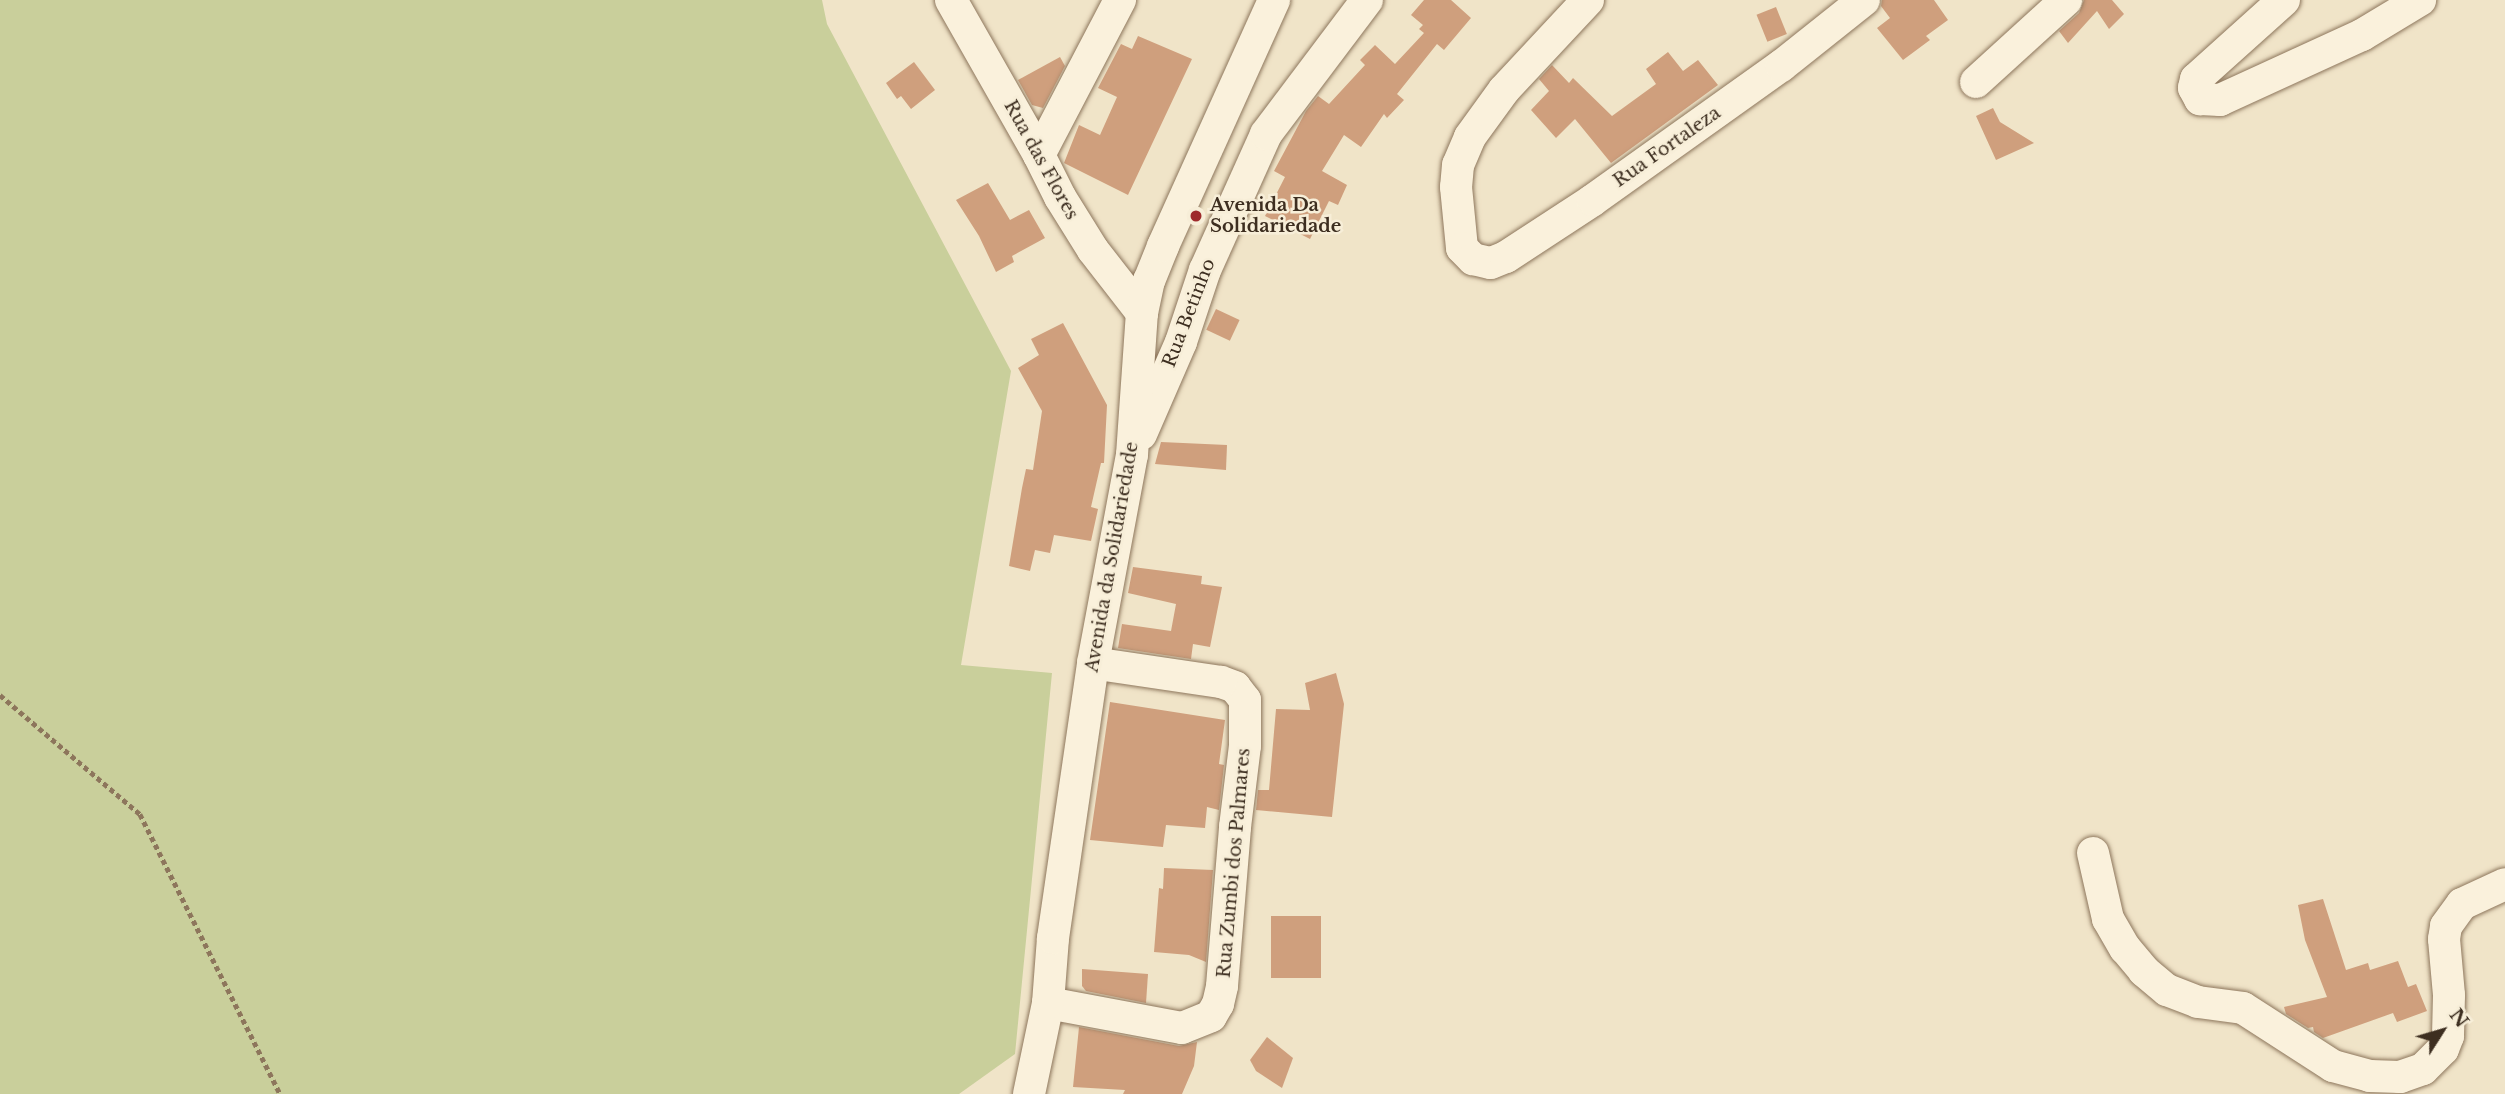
<!DOCTYPE html>
<style>
body{margin:0}
#map{position:relative;width:2505px;height:1094px;overflow:hidden;background:#f0e4c8;font-family:"Libre Baskerville",serif}
div>[style]{position:absolute}
.green>*{inset:0;background:#c9cf9b}
.building>*{inset:0;background:#cf9f7d;transform-origin:0 0}
.path>*{height:4.5px;margin-top:-2.25px;transform-origin:0;background:repeating-linear-gradient(90deg,#8d765c 0 5px,transparent 0 8.5px)}
.roads{filter:drop-shadow(0 0 2px #8d765c) drop-shadow(0 0 2px #8d765c)}
.street>*{height:32px;margin:-16px;padding:0 16px;transform-origin:16px;border-radius:16px;background:#faf1dc}
.dots>*{width:19px;height:19px;translate:-50% -50%;box-sizing:border-box;border:4px solid #f7eed8;border-radius:50%}
span{translate:-50% -50%;white-space:nowrap;text-align:center;line-height:1.15;-webkit-text-stroke:5px #f7eed8;paint-order:stroke}
.street-label{font-size:18px;color:#3d2e20}
.poi-label{font-size:18px;color:#3d2e20;font-weight:700}
.left{translate:0 -50%;text-align:left}
.north{position:absolute;left:2407px;top:996px;width:70px;height:70px;-webkit-text-stroke:5px #f7eed8;paint-order:stroke;rotate:53deg;font-size:19px;font-weight:700;line-height:28px;text-align:center;color:#3d2e20}
.north::after{content:'';display:block;margin:auto;width:24px;height:32px;background:#3d2e20;clip-path:polygon(50% 0,100% 100%,50% 72%,0 100%)}
</style>
<div id="map">
<div class="green">
<i style="clip-path:polygon(0 0,822px 0,827px 24px,1011px 371px,961px 665px,1052px 673px,1015px 1054px,959px 1094px,0 1094px)"></i>
</div>
<div class="building">
<i style="clip-path:polygon(1424px 0,1451px 0,1471px 18px,1444px 50px,1437px 44px,1397px 94px,1404px 100px,1387px 118px,1384px 114px,1361px 147px,1344px 135px,1322px 171px,1347px 185px,1338px 205px,1329px 201px,1310px 239px,1265px 216px,1285px 177px,1274px 171px,1306px 111px,1318px 96px,1329px 104px,1365px 65px,1360px 60px,1375px 45px,1395px 64px,1424px 33px,1419px 29px,1423px 25px,1411px 15px)"></i>
<i style="clip-path:polygon(1882px 0,1934px 0,1948px 20px,1926px 36px,1930px 40px,1903px 60px,1877px 28px,1890px 18px,1881px 6px)"></i>
<i style="clip-path:polygon(2084px 0,2112px 0,2124px 14px,2109px 29px,2097px 11px,2068px 43px,2059px 31px,2079px 13px)"></i>
<i style="left:1776px;top:7px;width:29px;height:21px;rotate:68deg"></i>
<i style="clip-path:polygon(1138px 36px,1192px 59px,1128px 195px,1064px 163px,1079px 125px,1100px 135px,1117px 97px,1098px 88px,1121px 44px,1132px 49px)"></i>
<i style="clip-path:polygon(1668px 52px,1683px 71px,1698px 60px,1718px 85px,1611px 163px,1575px 119px,1556px 138px,1531px 110px,1549px 91px,1539px 79px,1552px 65px,1569px 83px,1573px 78px,1612px 116px,1656px 84px,1646px 69px)"></i>
<i style="clip-path:polygon(1060px 57px,1065px 66px,1043px 108px,1032px 105px,1018px 80px)"></i>
<i style="clip-path:polygon(914px 62px,935px 90px,911px 109px,901px 96px,897px 99px,886px 83px)"></i>
<i style="clip-path:polygon(1993px 108px,2000px 122px,2034px 143px,1996px 160px,1976px 116px)"></i>
<i style="clip-path:polygon(988px 183px,1010px 220px,1029px 210px,1045px 238px,1012px 256px,1014px 262px,996px 272px,979px 236px,956px 200px)"></i>
<i style="left:1216px;top:309px;width:26px;height:23px;rotate:25deg"></i>
<i style="clip-path:polygon(1063px 323px,1107px 405px,1104px 463px,1101px 463px,1091px 507px,1098px 509px,1091px 541px,1054px 535px,1050px 553px,1035px 550px,1030px 571px,1009px 566px,1022px 488px,1026px 469px,1033px 470px,1042px 411px,1018px 368px,1039px 355px,1031px 339px)"></i>
<i style="clip-path:polygon(1161px 442px,1227px 445px,1226px 470px,1155px 464px)"></i>
<i style="clip-path:polygon(1133px 567px,1202px 576px,1201px 584px,1222px 587px,1210px 647px,1193px 644px,1191px 659px,1118px 648px,1122px 624px,1171px 631px,1176px 604px,1128px 593px)"></i>
<i style="clip-path:polygon(1336px 673px,1344px 704px,1332px 817px,1256px 810px,1258px 790px,1269px 790px,1276px 709px,1310px 710px,1305px 683px)"></i>
<i style="clip-path:polygon(1110px 702px,1225px 720px,1219px 764px,1224px 765px,1219px 810px,1207px 807px,1205px 828px,1166px 825px,1163px 847px,1090px 840px)"></i>
<i style="clip-path:polygon(1164px 868px,1213px 870px,1206px 962px,1189px 955px,1154px 952px,1159px 888px,1163px 889px)"></i>
<i style="clip-path:polygon(2323px 899px,2346px 970px,2368px 963px,2370px 970px,2398px 961px,2408px 987px,2416px 984px,2427px 1011px,2397px 1022px,2393px 1013px,2323px 1038px,2314px 1032px,2313px 1027px,2308px 1028px,2286px 1014px,2284px 1007px,2327px 997px,2305px 940px,2298px 905px)"></i>
<i style="left:1271px;top:916px;width:50px;height:62px"></i>
<i style="clip-path:polygon(1082px 969px,1148px 974px,1146px 1003px,1086px 991px,1082px 986px)"></i>
<i style="clip-path:polygon(1079px 1027px,1179px 1046px,1197px 1042px,1194px 1066px,1182px 1094px,1123px 1094px,1125px 1090px,1073px 1087px)"></i>
<i style="clip-path:polygon(1267px 1037px,1293px 1058px,1282px 1088px,1256px 1071px,1250px 1060px)"></i>
</div>
<div class="path">
<i style="left:0;top:695px;width:184px;rotate:40.4deg"></i>
<i style="left:140px;top:814px;width:313px;rotate:63.4deg"></i>
</div>
<div class="roads">
<div class="street">
<i style="left:951px;top:0;width:178px;rotate:60.4deg"></i>
<i style="left:1039px;top:155px;width:47px;rotate:63.4deg"></i>
<i style="left:1060px;top:197px;width:62px;rotate:58.1deg"></i>
<i style="left:1093px;top:250px;width:80px;rotate:52.1deg"></i>
<i style="left:1588px;top:0;width:123px;rotate:133deg"></i>
<i style="left:1504px;top:90px;width:58px;rotate:125.9deg"></i>
<i style="left:1470px;top:137px;width:30px;rotate:113deg"></i>
<i style="left:1458px;top:165px;width:22px;rotate:95deg"></i>
<i style="left:1456px;top:187px;width:61px;rotate:84.4deg"></i>
<i style="left:1462px;top:248px;width:16px;rotate:45deg"></i>
<i style="left:1473px;top:259px;width:18px;rotate:13deg"></i>
<i style="left:1491px;top:263px;width:16px;rotate:-22deg"></i>
<i style="left:1506px;top:257px;width:104px;rotate:-33.2deg"></i>
<i style="left:1593px;top:200px;width:231px;rotate:-35.5deg"></i>
<i style="left:1781px;top:66px;width:106px;rotate:-38.5deg"></i>
<i style="left:2284px;top:0;width:118px;rotate:138.1deg"></i>
<i style="left:2196px;top:79px;width:9px;rotate:103deg"></i>
<i style="left:2194px;top:88px;width:13px;rotate:61deg"></i>
<i style="left:2200px;top:99px;width:20px;rotate:3deg"></i>
<i style="left:2220px;top:100px;width:156px;rotate:-24.6deg"></i>
<i style="left:2362px;top:35px;width:68px;rotate:-31.1deg"></i>
<i style="left:1976px;top:82px;width:122px;rotate:-42.3deg"></i>
<i style="left:1039px;top:155px;width:175px;rotate:-62.4deg"></i>
<i style="left:1141px;top:434px;width:100px;rotate:-66.5deg"></i>
<i style="left:1181px;top:342px;width:76px;rotate:-71.6deg"></i>
<i style="left:1205px;top:270px;width:149px;rotate:-65.8deg"></i>
<i style="left:1266px;top:134px;width:168px;rotate:-53deg"></i>
<i style="left:2093px;top:853px;width:68px;rotate:77.2deg"></i>
<i style="left:2108px;top:919px;width:34px;rotate:60deg"></i>
<i style="left:2125px;top:948px;width:30px;rotate:50deg"></i>
<i style="left:2144px;top:971px;width:30px;rotate:40deg"></i>
<i style="left:2167px;top:990px;width:33px;rotate:21deg"></i>
<i style="left:2198px;top:1002px;width:45px;rotate:7.6deg"></i>
<i style="left:2243px;top:1008px;width:107px;rotate:32.8deg"></i>
<i style="left:2333px;top:1066px;width:38px;rotate:15deg"></i>
<i style="left:2370px;top:1076px;width:30px;rotate:2deg"></i>
<i style="left:2400px;top:1077px;width:24px;rotate:-19deg"></i>
<i style="left:2423px;top:1069px;width:28px;rotate:-45deg"></i>
<i style="left:2443px;top:1049px;width:14px;rotate:-69deg"></i>
<i style="left:2448px;top:1036px;width:41px;rotate:-88.6deg"></i>
<i style="left:2449px;top:995px;width:56px;rotate:-95.1deg"></i>
<i style="left:2444px;top:939px;width:13px;rotate:-81deg"></i>
<i style="left:2446px;top:926px;width:27px;rotate:-54deg"></i>
<i style="left:2462px;top:904px;width:47px;rotate:-24.9deg"></i>
<i style="left:1048px;top:1003px;width:136px;rotate:10.6deg"></i>
<i style="left:1182px;top:1028px;width:31px;rotate:-22deg"></i>
<i style="left:1211px;top:1016px;width:14px;rotate:-60deg"></i>
<i style="left:1218px;top:1004px;width:18px;rotate:-77deg"></i>
<i style="left:1222px;top:986px;width:160px;rotate:-85.3deg"></i>
<i style="left:1235px;top:827px;width:82px;rotate:-83deg"></i>
<i style="left:1245px;top:746px;width:46px;rotate:-90deg"></i>
<i style="left:1245px;top:700px;width:16px;rotate:-128deg"></i>
<i style="left:1235px;top:687px;width:15px;rotate:-160deg"></i>
<i style="left:1221px;top:682px;width:129px;rotate:-171.6deg"></i>
<i style="left:1029px;top:1094px;width:93px;rotate:-78.2deg"></i>
<i style="left:1048px;top:1003px;width:65px;rotate:-85.6deg"></i>
<i style="left:1053px;top:938px;width:278px;rotate:-81.7deg"></i>
<i style="left:1093px;top:663px;width:212px;rotate:-79.4deg"></i>
<i style="left:1132px;top:455px;width:142px;rotate:-86deg"></i>
<i style="left:1142px;top:313px;width:33px;rotate:-78deg"></i>
<i style="left:1149px;top:281px;width:38px;rotate:-68deg"></i>
<i style="left:1163px;top:246px;width:270px;rotate:-65.7deg"></i>
</div>
</div>
<div class="dots">
<i style="left:1196px;top:216px;background:#9e2a2b"></i>
</div>
<div class="street-label">
<span style="left:1667px;top:147px;rotate:-35deg">Rua Fortaleza</span>
<span style="left:1041px;top:160px;rotate:61deg">Rua das Flores</span>
<span style="left:1189px;top:313px;rotate:-69deg">Rua Betinho</span>
<span style="left:1112px;top:557px;rotate:-80deg">Avenida da Solidariedade</span>
<span style="left:1234px;top:863px;rotate:-85deg">Rua Zumbi dos Palmares</span>
</div>
<div class="poi-label">
<span class="left" style="left:1210px;top:216px">Avenida Da<br>Solidariedade</span>
</div>
<div class="north">N</div>
</div>
